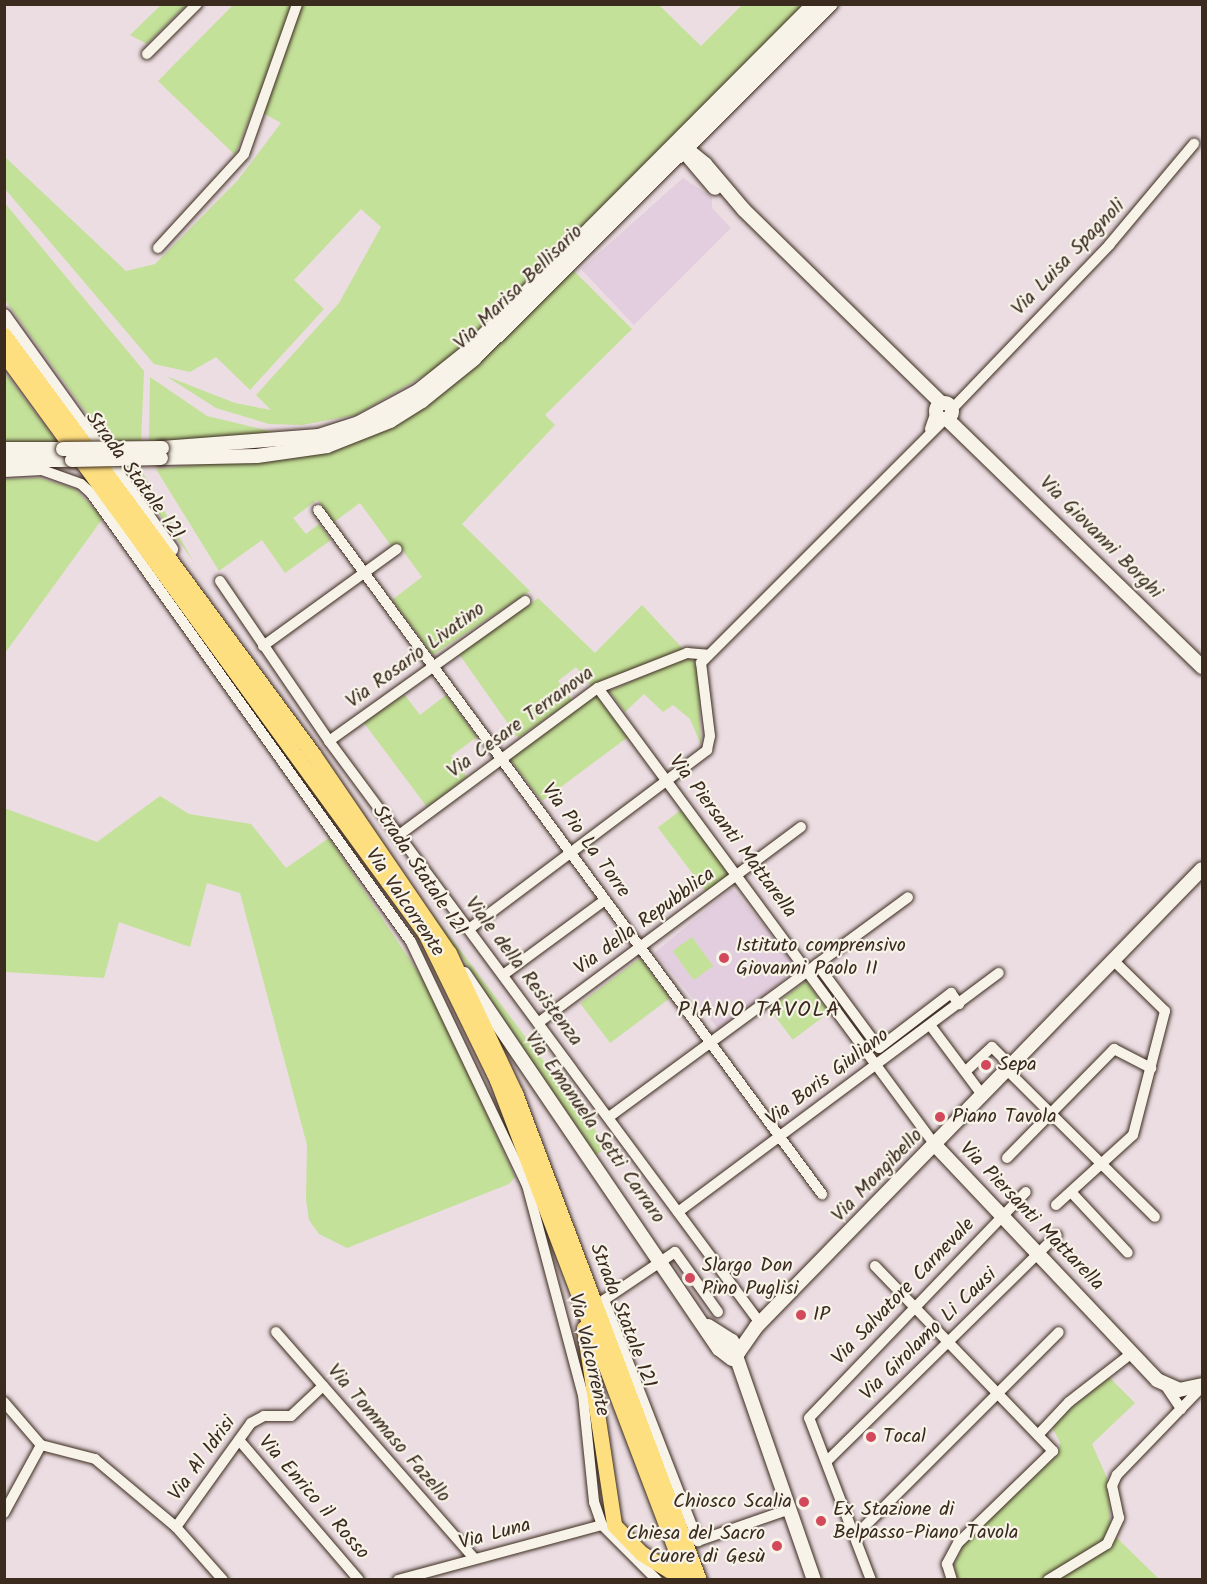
<!DOCTYPE html>
<meta charset="utf-8">
<style>
body{margin:0}
#map{position:relative;width:1207px;height:1584px;overflow:hidden;background:#ebdde2;font-family:Kalam,sans-serif}
div>[style]{position:absolute}
.built>*{inset:0;background:#e2cede;transform-origin:0 0}
.green>*{inset:0;background:#c4e199;transform-origin:0 0}
.roads{filter:drop-shadow(0 0 2px #3b2a1e) drop-shadow(0 0 2px #3b2a1e)}
.street>*{height:10px;margin:-5px;padding:0 5px;transform-origin:5px;border-radius:5px;background:#f7f3e8}
.secondary>*{height:14px;margin:-7px;padding:0 7px;transform-origin:7px;border-radius:7px;background:#f7f3e8}
.secondary>.ring{margin:-7px;padding:0;box-sizing:content-box;background:none;border:14px solid #f7f3e8;border-radius:50%}
.primary>*{height:15px;margin:-7.5px;padding:0 7.5px;transform-origin:7.5px;border-radius:7.5px;background:#fedf80}
.bridges{filter:drop-shadow(0 0 2px #3b2a1e) drop-shadow(0 0 2px #3b2a1e)}
.secondary-bridge>*{height:14px;margin:-7px;padding:0 7px;transform-origin:7px;border-radius:7px;background:#f7f3e8}
.dots>*{width:16px;height:16px;translate:-50% -50%;box-sizing:border-box;border:3px solid #f7f3e8;border-radius:50%}
span{translate:-50% -50%;white-space:nowrap;text-align:center;line-height:1.15;-webkit-text-stroke:4.5px #f7f3e8;paint-order:stroke}
.street-label{font-size:20px;color:#3b2a1e}
.poi-label{font-size:20px;color:#3b2a1e}
.left{translate:0 -50%;text-align:left}
.right{translate:-100% -50%;text-align:right}
.quarter-label{font-size:22px;color:#3b2a1e;letter-spacing:1.5px}
.frame{position:absolute;inset:0;border:6px solid #3b2a1e;pointer-events:none}
</style>
<div id="map">
<div class="built">
<i style="clip-path:polygon(683px 178px,712px 197px,712px 208px,731px 228px,634px 325px,581px 269px)"></i>
<i style="left:732px;top:888px;width:103px;height:101px;rotate:50deg"></i>
</div>
<div class="green">
<i style="clip-path:polygon(161px 5px,186px 5px,147px 44px,130px 35px)"></i>
<i style="clip-path:polygon(233px 5px,294px 5px,235px 155px,158px 81px)"></i>
<i style="clip-path:polygon(300px 5px,659px 5px,701px 46px,742px 5px,806px 5px,444px 364px,356px 415px,302px 425px,269px 424px,216px 408px,166px 376px,235px 403px,271px 410px,256px 395px,339px 303px,381px 227px,361px 209px,294px 280px,324px 309px,250px 390px,216px 357px,190px 372px,154px 364px,5px 189px,4px 156px,126px 271px,155px 264px,238px 180px,281px 123px,263px 113px)"></i>
<i style="clip-path:polygon(4px 202px,144px 371px,140px 468px,193px 561px,5px 300px)"></i>
<i style="clip-path:polygon(573px 270px,632px 329px,545px 415px,555px 425px,462px 524px,530px 591px,433px 655px,392px 600px,422px 577px,398px 544px,392px 547px,360px 503px,334px 522px,317px 500px,293px 518px,306px 534px,319px 524px,331px 540px,285px 573px,262px 540px,219px 571px,156px 469px,318px 453px,387px 430px,456px 382px)"></i>
<i style="clip-path:polygon(5px 373px,58px 443px,5px 444px)"></i>
<i style="clip-path:polygon(150px 377px,207px 416px,278px 433px,149px 443px)"></i>
<i style="clip-path:polygon(40px 478px,75px 489px,103px 518px,5px 653px,5px 479px)"></i>
<i style="clip-path:polygon(538px 598px,595px 653px,642px 605px,685px 651px,591px 686px,576px 667px,558px 681px,572px 700px,518px 738px,459px 654px)"></i>
<i style="clip-path:polygon(689px 657px,698px 665px,701px 745px,690px 719px,673px 705px,663px 712px,644px 694px,625px 712px,609px 691px)"></i>
<i style="clip-path:polygon(404px 694px,420px 715px,446px 695px,477px 737px,451px 756px,467px 777px,427px 807px,364px 723px)"></i>
<i style="clip-path:polygon(596px 695px,628px 737px,542px 801px,511px 761px,514px 755px)"></i>
<i style="clip-path:polygon(160px 796px,189px 814px,251px 824px,286px 868px,329px 838px,433px 995px,515px 1177px,509px 1184px,347px 1248px,319px 1234px,309px 1220px,306px 1200px,307px 1145px,240px 893px,207px 883px,190px 947px,119px 922px,104px 978px,5px 972px,4px 808px,97px 842px)"></i>
<i style="left:681px;top:810px;width:82px;height:29px;rotate:53deg"></i>
<i style="clip-path:polygon(429px 909px,476px 971px,608px 1147px,596px 1155px)"></i>
<i style="left:692px;top:937px;width:36px;height:24px;rotate:54deg"></i>
<i style="left:640px;top:958px;width:50px;height:75px;rotate:53deg"></i>
<i style="left:806px;top:981px;width:39px;height:46px;rotate:53deg"></i>
<i style="clip-path:polygon(1109px 1377px,1135px 1403px,1092px 1444px,1107px 1478px,1111px 1530px,1098px 1547px,1042px 1579px,958px 1579px,954px 1565px,964px 1544px,1058px 1454px,1060px 1442px,1053px 1429px,1057px 1420px)"></i>
<i style="clip-path:polygon(1116px 1537px,1159px 1579px,1054px 1580px,1110px 1547px)"></i>
</div>
<div class="roads">
<div class="street">
<i style="left:147px;top:54px;width:71px;rotate:-45deg"></i>
<i style="left:158px;top:248px;width:127px;rotate:-47.5deg"></i>
<i style="left:244px;top:154px;width:159px;rotate:-70.5deg"></i>
<i style="left:952px;top:409px;width:228px;rotate:-46.2deg"></i>
<i style="left:1110px;top:244px;width:131px;rotate:-50deg"></i>
<i style="left:930px;top:429px;width:18px;rotate:-71deg"></i>
<i style="left:4px;top:472px;width:38px;rotate:-3deg"></i>
<i style="left:42px;top:470px;width:41px;rotate:19.7deg"></i>
<i style="left:81px;top:484px;width:13px;rotate:42deg"></i>
<i style="left:91px;top:493px;width:551px;rotate:54.52deg"></i>
<i style="left:411px;top:942px;width:269px;rotate:64.5deg"></i>
<i style="left:527px;top:1185px;width:217px;rotate:75.1deg"></i>
<i style="left:583px;top:1395px;width:108px;rotate:84.1deg"></i>
<i style="left:594px;top:1502px;width:24px;rotate:71deg"></i>
<i style="left:602px;top:1525px;width:78px;rotate:45deg"></i>
<i style="left:318px;top:510px;width:850px;rotate:53.62deg"></i>
<i style="left:220px;top:581px;width:194px;rotate:55.7deg"></i>
<i style="left:329px;top:741px;width:724px;rotate:53.48deg"></i>
<i style="left:263px;top:646px;width:165px;rotate:-35.9deg"></i>
<i style="left:598px;top:688px;width:568px;rotate:53.59deg"></i>
<i style="left:329px;top:741px;width:241px;rotate:-35.5deg"></i>
<i style="left:399px;top:835px;width:247px;rotate:-36.5deg"></i>
<i style="left:598px;top:688px;width:96px;rotate:-21.5deg"></i>
<i style="left:687px;top:653px;width:21px;rotate:5deg"></i>
<i style="left:469px;top:929px;width:298px;rotate:-36.9deg"></i>
<i style="left:707px;top:750px;width:14px;rotate:-78deg"></i>
<i style="left:710px;top:736px;width:74px;rotate:-97deg"></i>
<i style="left:701px;top:663px;width:344px;rotate:-45deg"></i>
<i style="left:817px;top:964px;width:104px;rotate:53.6deg"></i>
<i style="left:879px;top:1048px;width:91px;rotate:-37.4deg"></i>
<i style="left:951px;top:993px;width:14px;rotate:54deg"></i>
<i style="left:503px;top:975px;width:127px;rotate:-36.3deg"></i>
<i style="left:538px;top:1023px;width:328px;rotate:-36.7deg"></i>
<i style="left:930px;top:1025px;width:89px;rotate:53.3deg"></i>
<i style="left:967px;top:1070px;width:34px;rotate:-43deg"></i>
<i style="left:992px;top:1047px;width:28px;rotate:45deg"></i>
<i style="left:1008px;top:1071px;width:207px;rotate:44.8deg"></i>
<i style="left:609px;top:1117px;width:371px;rotate:-36.3deg"></i>
<i style="left:1007px;top:1158px;width:153px;rotate:-45.5deg"></i>
<i style="left:1114px;top:1049px;width:42px;rotate:27.2deg"></i>
<i style="left:1071px;top:1192px;width:83px;rotate:46.9deg"></i>
<i style="left:1056px;top:1205px;width:104px;rotate:-42.3deg"></i>
<i style="left:1133px;top:1135px;width:128px;rotate:-75.5deg"></i>
<i style="left:1165px;top:1011px;width:73px;rotate:-135.6deg"></i>
<i style="left:678px;top:1212px;width:400px;rotate:-36.7deg"></i>
<i style="left:875px;top:1266px;width:257px;rotate:46.1deg"></i>
<i style="left:1053px;top:1451px;width:132px;rotate:135.9deg"></i>
<i style="left:958px;top:1543px;width:24px;rotate:118deg"></i>
<i style="left:947px;top:1564px;width:17px;rotate:73deg"></i>
<i style="left:718px;top:1312px;width:74px;rotate:-125.6deg"></i>
<i style="left:675px;top:1252px;width:86px;rotate:145.9deg"></i>
<i style="left:604px;top:1300px;width:259px;rotate:68.7deg"></i>
<i style="left:698px;top:1541px;width:94px;rotate:-19.2deg"></i>
<i style="left:276px;top:1332px;width:300px;rotate:48.8deg"></i>
<i style="left:1165px;top:1385px;width:29px;rotate:56deg"></i>
<i style="left:4px;top:1402px;width:57px;rotate:49.3deg"></i>
<i style="left:41px;top:1445px;width:56px;rotate:14.5deg"></i>
<i style="left:95px;top:1459px;width:106px;rotate:40deg"></i>
<i style="left:176px;top:1527px;width:71px;rotate:48.4deg"></i>
<i style="left:1038px;top:1435px;width:45px;rotate:-46.8deg"></i>
<i style="left:1069px;top:1402px;width:80px;rotate:-37.9deg"></i>
<i style="left:239px;top:1440px;width:184px;rotate:49.4deg"></i>
<i style="left:827px;top:1461px;width:322px;rotate:-44.5deg"></i>
<i style="left:4px;top:1513px;width:77px;rotate:-61.4deg"></i>
<i style="left:176px;top:1527px;width:128px;rotate:-54.2deg"></i>
<i style="left:251px;top:1423px;width:15px;rotate:-28deg"></i>
<i style="left:264px;top:1416px;width:27px"></i>
<i style="left:291px;top:1416px;width:44px;rotate:-43.2deg"></i>
<i style="left:855px;top:1536px;width:288px;rotate:-45deg"></i>
<i style="left:398px;top:1580px;width:211px;rotate:-15.1deg"></i>
<i style="left:871px;top:1580px;width:173px;rotate:-110.9deg"></i>
<i style="left:809px;top:1418px;width:313px;rotate:-46.2deg"></i>
<i style="left:1048px;top:1580px;width:69px;rotate:-31.4deg"></i>
<i style="left:1107px;top:1544px;width:29px;rotate:-65deg"></i>
<i style="left:1119px;top:1518px;width:33px;rotate:-102deg"></i>
<i style="left:1112px;top:1486px;width:12px;rotate:-66deg"></i>
<i style="left:1117px;top:1475px;width:122px;rotate:-46deg"></i>
</div>
<div class="secondary">
<i style="left:677px;top:151px;width:12px"></i>
<i style="left:689px;top:151px;width:21px;rotate:39deg"></i>
<i style="left:705px;top:164px;width:60px;rotate:49.7deg"></i>
<i style="left:744px;top:210px;width:276px;rotate:44.4deg"></i>
<i style="left:687px;top:155px;width:43px;rotate:49.7deg"></i>
<i style="left:4px;top:316px;width:287px;rotate:54.4deg"></i>
<i class="ring" style="left:936px;top:403px;width:2px;height:2px"></i>
<i style="left:947px;top:419px;width:356px;rotate:44.2deg"></i>
<i style="left:162px;top:448px;width:157px;rotate:-4.4deg"></i>
<i style="left:319px;top:436px;width:40px;rotate:-18deg"></i>
<i style="left:357px;top:424px;width:69px;rotate:-28.4deg"></i>
<i style="left:418px;top:391px;width:64px;rotate:-38.7deg"></i>
<i style="left:468px;top:351px;width:490px;rotate:-45.1deg"></i>
<i style="left:4px;top:449px;width:59px"></i>
<i style="left:161px;top:458px;width:96px;rotate:-1.2deg"></i>
<i style="left:257px;top:456px;width:71px;rotate:-8.1deg"></i>
<i style="left:327px;top:446px;width:68px;rotate:-21.6deg"></i>
<i style="left:390px;top:421px;width:38px;rotate:-32deg"></i>
<i style="left:422px;top:401px;width:67px;rotate:-38.9deg"></i>
<i style="left:474px;top:359px;width:503px;rotate:-44.84deg"></i>
<i style="left:4px;top:460px;width:68px"></i>
<i style="left:464px;top:974px;width:453px;rotate:55.8deg"></i>
<i style="left:935px;top:1145px;width:323px;rotate:46.6deg"></i>
<i style="left:1157px;top:1380px;width:24px;rotate:24deg"></i>
<i style="left:1179px;top:1390px;width:24px;rotate:-12deg"></i>
<i style="left:708px;top:1326px;width:28px;rotate:32deg"></i>
<i style="left:732px;top:1341px;width:13px;rotate:63deg"></i>
<i style="left:738px;top:1353px;width:8px;rotate:135deg"></i>
<i style="left:732px;top:1359px;width:16px;rotate:-142deg"></i>
<i style="left:719px;top:1349px;width:12px;rotate:-55deg"></i>
<i style="left:738px;top:1353px;width:32px;rotate:-55deg"></i>
<i style="left:756px;top:1327px;width:639px;rotate:-45.76deg"></i>
<i style="left:736px;top:1356px;width:237px;rotate:70.8deg"></i>
</div>
<div class="primary">
<i style="left:4px;top:335px;width:521px;rotate:53.59deg"></i>
<i style="left:313px;top:754px;width:241px;rotate:55.7deg"></i>
<i style="left:449px;top:953px;width:155px;rotate:64.8deg"></i>
<i style="left:515px;top:1093px;width:521px;rotate:69.3deg"></i>
<i style="left:4px;top:354px;width:716px;rotate:53.98deg"></i>
<i style="left:425px;top:933px;width:164px;rotate:63.9deg"></i>
<i style="left:497px;top:1080px;width:535px;rotate:69.19deg"></i>
<i style="left:584px;top:1328px;width:199px;rotate:81.3deg"></i>
<i style="left:614px;top:1525px;width:39px;rotate:46deg"></i>
<i style="left:641px;top:1553px;width:46px;rotate:31.6deg"></i>
</div>
</div>
<div class="bridges">
<div class="secondary-bridge">
<i style="left:63px;top:449px;width:99px;rotate:-0.6deg"></i>
<i style="left:72px;top:460px;width:89px;rotate:-1.3deg"></i>
</div>
</div>
<div class="dots">
<i style="left:724px;top:958px;background:#d1495b"></i>
<i style="left:986px;top:1065px;background:#d1495b"></i>
<i style="left:940px;top:1117px;background:#d1495b"></i>
<i style="left:690px;top:1278px;background:#d1495b"></i>
<i style="left:801px;top:1315px;background:#d1495b"></i>
<i style="left:871px;top:1437px;background:#d1495b"></i>
<i style="left:804px;top:1502px;background:#d1495b"></i>
<i style="left:821px;top:1521px;background:#d1495b"></i>
<i style="left:777px;top:1546px;background:#d1495b"></i>
</div>
<div class="street-label">
<span style="left:1069px;top:258px;rotate:-46deg">Via Luisa Spagnoli</span>
<span style="left:519px;top:288px;rotate:-44deg">Via Marisa Bellisario</span>
<span style="left:134px;top:476px;rotate:54deg">Strada Statale 121</span>
<span style="left:1100px;top:538px;rotate:45deg">Via Giovanni Borghi</span>
<span style="left:416px;top:656px;rotate:-36deg">Via Rosario Livatino</span>
<span style="left:521px;top:723px;rotate:-36deg">Via Cesare Terranova</span>
<span style="left:732px;top:837px;rotate:53deg">Via Piersanti Mattarella</span>
<span style="left:585px;top:841px;rotate:54deg">Via Pio La Torre</span>
<span style="left:419px;top:871px;rotate:56deg">Strada Statale 121</span>
<span style="left:404px;top:903px;rotate:56deg">Via Valcorrente</span>
<span style="left:645px;top:922px;rotate:-36deg">Via della Repubblica</span>
<span style="left:523px;top:972px;rotate:53deg">Viale della Resistenza</span>
<span style="left:828px;top:1078px;rotate:-37deg">Via Boris Giuliano</span>
<span style="left:594px;top:1128px;rotate:55deg">Via Emanuela Setti Carraro</span>
<span style="left:878px;top:1176px;rotate:-46deg">Via Mongibello</span>
<span style="left:1031px;top:1217px;rotate:46deg">Via Piersanti Mattarella</span>
<span style="left:904px;top:1292px;rotate:-46deg">Via Salvatore Carnevale</span>
<span style="left:622px;top:1316px;rotate:69deg">Strada Statale 121</span>
<span style="left:929px;top:1335px;rotate:-44deg">Via Girolamo Li Causi</span>
<span style="left:588px;top:1355px;rotate:77deg">Via Valcorrente</span>
<span style="left:388px;top:1434px;rotate:49deg">Via Tommaso Fazello</span>
<span style="left:203px;top:1459px;rotate:-54deg">Via Al Idrisi</span>
<span style="left:313px;top:1498px;rotate:49deg">Via Enrico il Rosso</span>
<span style="left:495px;top:1535px;rotate:-15deg">Via Luna</span>
</div>
<div class="poi-label">
<span class="left" style="left:736px;top:958px">Istituto comprensivo<br>Giovanni Paolo II</span>
<span class="left" style="left:998px;top:1065px">Sepa</span>
<span class="left" style="left:952px;top:1117px">Piano Tavola</span>
<span class="left" style="left:702px;top:1278px">Slargo Don<br>Pino Puglisi</span>
<span class="left" style="left:813px;top:1315px">IP</span>
<span class="left" style="left:883px;top:1437px">Tocal</span>
<span class="right" style="left:792px;top:1502px">Chiosco Scalia</span>
<span class="left" style="left:833px;top:1522px">Ex Stazione di<br>Belpasso-Piano Tavola</span>
<span class="right" style="left:765px;top:1546px">Chiesa del Sacro<br>Cuore di Gesù</span>
</div>
<div class="quarter-label">
<span style="left:759px;top:1011px">PIANO TAVOLA</span>
</div>
<div class="frame"></div>
</div>
